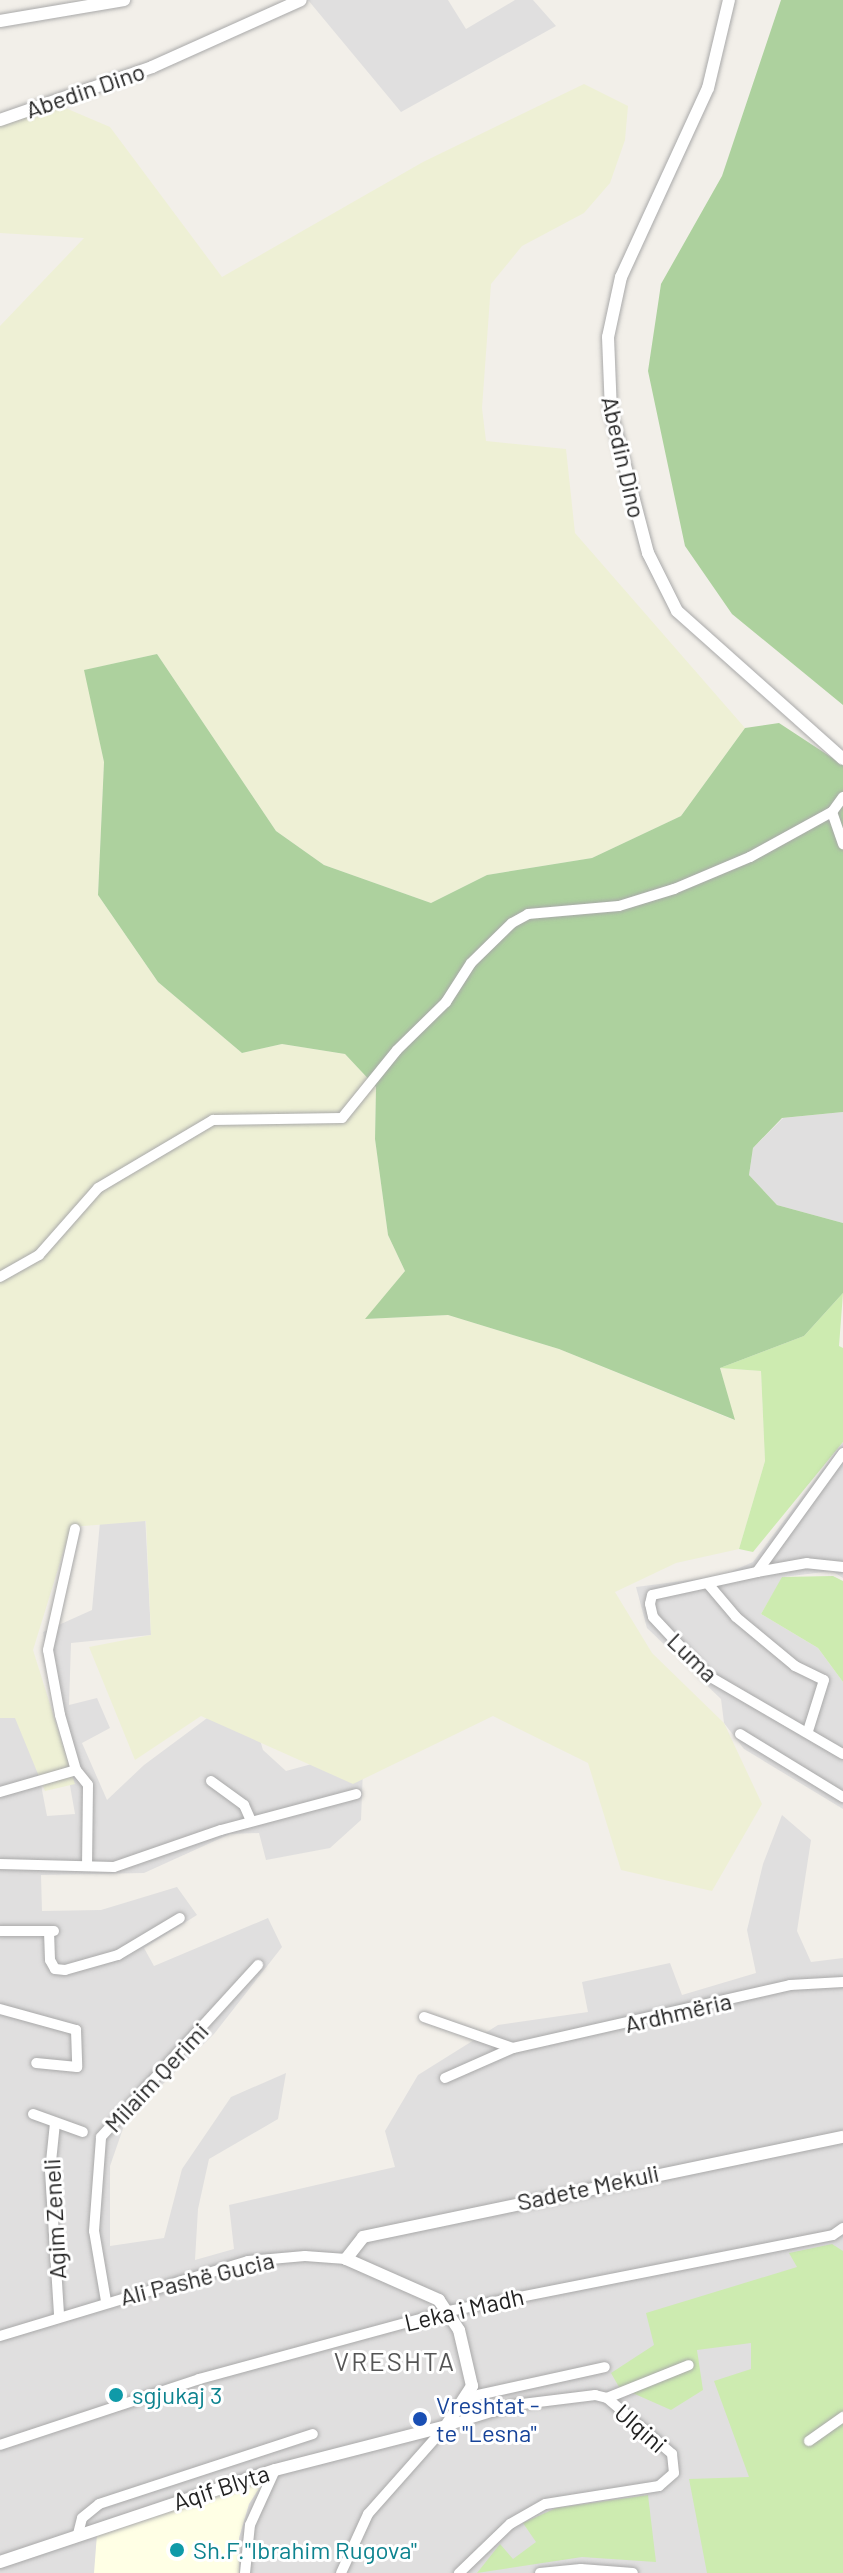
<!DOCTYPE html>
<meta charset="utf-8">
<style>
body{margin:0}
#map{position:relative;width:843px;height:2573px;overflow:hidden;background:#f2efe9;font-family:Barlow,sans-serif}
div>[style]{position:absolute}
.residential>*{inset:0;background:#e0dfdf}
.education>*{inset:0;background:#ffffe5}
.farmland>*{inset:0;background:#eef0d5}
.grass>*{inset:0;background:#cdebb0}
.forest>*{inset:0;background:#add19e}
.roads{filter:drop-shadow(0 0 2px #a9a9a9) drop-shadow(0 0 2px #a9a9a9)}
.minor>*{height:10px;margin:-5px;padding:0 5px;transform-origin:5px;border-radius:5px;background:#fff}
.tertiary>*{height:12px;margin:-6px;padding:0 6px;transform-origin:6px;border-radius:6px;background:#fff}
.dots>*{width:22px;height:22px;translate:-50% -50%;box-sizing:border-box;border:4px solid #fff;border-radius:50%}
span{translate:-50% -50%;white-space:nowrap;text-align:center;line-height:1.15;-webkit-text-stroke:6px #fff;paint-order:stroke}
.street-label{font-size:24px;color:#222}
.culture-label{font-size:24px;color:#0d838f}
.left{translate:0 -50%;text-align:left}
.transit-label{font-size:24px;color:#164399}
.neighbourhood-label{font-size:26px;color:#555;letter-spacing:2px}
</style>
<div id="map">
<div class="residential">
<i style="clip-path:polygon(308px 0,448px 0,466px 29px,515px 0,533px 0,556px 26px,401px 112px)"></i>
<i style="clip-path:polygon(843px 1112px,843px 1223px,777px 1205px,749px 1175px,753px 1148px,783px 1118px)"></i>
<i style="clip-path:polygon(843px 1442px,843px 1578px,832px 1571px,783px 1577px,761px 1614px,818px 1648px,843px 1682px,843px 1809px,744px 1749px,724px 1723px,721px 1699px,647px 1628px,636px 1587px,721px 1576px,753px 1562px)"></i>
<i style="clip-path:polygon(101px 1511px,145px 1513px,151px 1635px,71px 1643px,69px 1705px,97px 1698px,110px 1728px,82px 1743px,107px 1800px,144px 1765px,214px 1713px,253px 1717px,263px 1750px,286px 1771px,330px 1759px,363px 1769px,361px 1820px,330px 1848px,266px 1860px,259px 1833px,230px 1834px,144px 1873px,41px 1875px,42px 1911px,101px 1910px,177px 1887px,197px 1915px,144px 1948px,154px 1966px,268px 1918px,282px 1947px,214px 2034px,126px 2120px,110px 2166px,110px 2246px,164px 2238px,182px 2169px,231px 2097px,286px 2073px,278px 2119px,209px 2159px,198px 2209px,195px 2260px,234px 2249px,229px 2205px,395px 2167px,385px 2131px,418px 2075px,498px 2025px,588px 2012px,582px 1982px,670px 1963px,682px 1995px,756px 1973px,747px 1930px,763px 1864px,782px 1815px,811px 1840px,797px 1931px,811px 1962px,843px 1958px,843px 2573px,0 2573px,0 1710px,26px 1707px,47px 1816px,75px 1814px,43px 1632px,92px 1610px)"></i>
</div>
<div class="education">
<i style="clip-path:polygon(266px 2478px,249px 2504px,239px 2538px,239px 2573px,94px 2573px,97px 2534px)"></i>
</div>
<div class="farmland">
<i style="clip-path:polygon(584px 84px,628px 106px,625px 140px,610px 183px,584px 213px,522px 246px,491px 284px,482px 408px,486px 441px,566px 449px,575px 533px,745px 728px,681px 816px,592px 858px,487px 875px,431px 903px,324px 865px,276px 831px,157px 654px,85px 670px,104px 762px,98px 895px,158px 982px,242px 1053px,282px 1044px,345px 1054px,376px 1087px,375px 1139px,388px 1235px,405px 1271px,366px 1319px,448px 1315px,559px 1349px,734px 1420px,720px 1368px,761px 1371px,765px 1461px,739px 1549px,676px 1563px,615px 1592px,652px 1653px,724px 1723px,762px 1804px,712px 1891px,621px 1870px,588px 1763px,493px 1716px,353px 1784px,201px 1716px,135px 1760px,89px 1647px,151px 1635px,146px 1521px,71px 1527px,33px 1650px,75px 1784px,45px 1791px,15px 1718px,0 1718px,0 326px,84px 238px,0 233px,0 122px,56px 104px,110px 127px,222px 277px,423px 162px)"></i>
</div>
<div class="grass">
<i style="clip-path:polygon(843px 1293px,839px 1346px,843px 1348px,843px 1442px,753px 1552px,739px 1549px,765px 1461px,761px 1371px,720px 1368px,804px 1336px)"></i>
<i style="clip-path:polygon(833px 1576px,843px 1581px,843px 1682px,818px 1648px,761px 1614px,782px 1577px)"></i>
<i style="clip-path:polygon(832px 2244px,843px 2251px,843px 2573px,707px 2573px,689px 2479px,749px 2477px,714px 2381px,751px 2369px,751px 2343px,697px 2350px,703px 2390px,671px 2410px,619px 2387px,611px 2373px,654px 2345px,646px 2313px,797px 2267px,789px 2253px)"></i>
<i style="clip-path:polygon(648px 2495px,656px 2562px,582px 2557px,477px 2573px,500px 2544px,513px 2559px,536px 2542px,523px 2523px,556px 2508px)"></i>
</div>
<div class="forest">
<i style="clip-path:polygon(781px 0,843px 0,843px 705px,732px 614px,685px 546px,648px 371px,661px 284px,722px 176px)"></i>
<i style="clip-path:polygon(157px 654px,276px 831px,324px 865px,431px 903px,487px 875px,592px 858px,681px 816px,745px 728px,779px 723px,843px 765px,843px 1112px,782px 1118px,753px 1148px,749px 1175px,777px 1205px,843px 1223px,843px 1293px,804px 1336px,720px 1368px,735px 1420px,559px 1349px,448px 1315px,365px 1319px,405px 1271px,388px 1235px,375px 1139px,376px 1087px,345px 1054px,282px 1044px,242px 1053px,158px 982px,98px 895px,104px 762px,84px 670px)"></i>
</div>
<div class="roads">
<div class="minor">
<i style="left:843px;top:797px;width:19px;rotate:126deg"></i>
<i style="left:832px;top:812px;width:34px;rotate:71deg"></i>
<i style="left:0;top:1277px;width:45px;rotate:-29.4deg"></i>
<i style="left:39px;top:1255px;width:89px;rotate:-48.6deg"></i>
<i style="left:98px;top:1188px;width:134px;rotate:-30.6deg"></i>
<i style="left:213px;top:1120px;width:129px;rotate:-0.9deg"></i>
<i style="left:342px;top:1118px;width:87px;rotate:-51deg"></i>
<i style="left:397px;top:1050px;width:69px;rotate:-44.4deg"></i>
<i style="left:446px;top:1002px;width:46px;rotate:-57.3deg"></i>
<i style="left:471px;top:963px;width:57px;rotate:-44.3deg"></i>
<i style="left:512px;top:923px;width:18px;rotate:-29deg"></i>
<i style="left:528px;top:914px;width:91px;rotate:-5deg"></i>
<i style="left:619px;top:906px;width:58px;rotate:-17.2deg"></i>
<i style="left:674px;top:889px;width:82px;rotate:-22.8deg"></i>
<i style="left:750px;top:857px;width:94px;rotate:-28.8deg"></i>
<i style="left:75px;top:1529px;width:124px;rotate:102.6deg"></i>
<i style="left:48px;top:1650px;width:66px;rotate:79.5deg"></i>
<i style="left:60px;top:1715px;width:57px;rotate:73.8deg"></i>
<i style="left:76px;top:1770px;width:19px;rotate:51deg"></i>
<i style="left:88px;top:1785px;width:81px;rotate:90.7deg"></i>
<i style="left:843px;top:1567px;width:36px;rotate:-174deg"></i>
<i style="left:807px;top:1563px;width:51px;rotate:169.8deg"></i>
<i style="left:757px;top:1572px;width:107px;rotate:167.6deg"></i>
<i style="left:652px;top:1595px;width:9px;rotate:103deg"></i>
<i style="left:650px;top:1604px;width:13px;rotate:77deg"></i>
<i style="left:653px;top:1617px;width:79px;rotate:47deg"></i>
<i style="left:707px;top:1675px;width:157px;rotate:30.2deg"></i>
<i style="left:757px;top:1572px;width:147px;rotate:-54.1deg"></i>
<i style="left:709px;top:1585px;width:42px;rotate:49.8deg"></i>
<i style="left:736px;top:1617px;width:77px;rotate:39.7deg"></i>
<i style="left:795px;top:1666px;width:32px;rotate:26deg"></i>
<i style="left:824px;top:1680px;width:53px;rotate:107.4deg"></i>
<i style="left:740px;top:1734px;width:121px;rotate:31.5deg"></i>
<i style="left:211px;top:1781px;width:41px;rotate:36deg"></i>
<i style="left:244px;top:1805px;width:17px;rotate:66deg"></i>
<i style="left:0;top:1792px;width:79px;rotate:-16.1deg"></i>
<i style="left:0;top:1864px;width:114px;rotate:1.5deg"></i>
<i style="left:114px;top:1867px;width:113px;rotate:-19.1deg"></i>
<i style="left:221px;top:1830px;width:140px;rotate:-14.9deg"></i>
<i style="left:0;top:1931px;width:54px"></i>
<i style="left:49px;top:1931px;width:29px;rotate:88deg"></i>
<i style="left:50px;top:1960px;width:10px;rotate:61deg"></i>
<i style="left:55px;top:1969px;width:10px;rotate:6deg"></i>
<i style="left:65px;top:1970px;width:55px;rotate:-15.8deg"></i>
<i style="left:118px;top:1955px;width:72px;rotate:-30.8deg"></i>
<i style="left:0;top:2009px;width:79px;rotate:15.4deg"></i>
<i style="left:76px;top:2030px;width:37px;rotate:88deg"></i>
<i style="left:77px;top:2067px;width:41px;rotate:-174.4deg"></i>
<i style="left:424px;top:2017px;width:94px;rotate:19.2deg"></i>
<i style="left:445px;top:2078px;width:74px;rotate:-23.8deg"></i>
<i style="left:513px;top:2048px;width:284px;rotate:-12.8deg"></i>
<i style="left:790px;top:1985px;width:53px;rotate:-3.2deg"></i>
<i style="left:33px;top:2114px;width:53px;rotate:19.8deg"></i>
<i style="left:55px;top:2123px;width:48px;rotate:95.9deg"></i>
<i style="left:50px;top:2171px;width:145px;rotate:86.4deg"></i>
<i style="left:106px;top:2301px;width:71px;rotate:-99.7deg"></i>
<i style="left:94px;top:2231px;width:94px;rotate:-85.7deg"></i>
<i style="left:101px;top:2137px;width:233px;rotate:-47.6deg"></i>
<i style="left:0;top:2336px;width:259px;rotate:-16.8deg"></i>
<i style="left:248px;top:2261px;width:57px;rotate:-5deg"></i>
<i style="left:305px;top:2256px;width:41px;rotate:4.2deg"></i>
<i style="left:469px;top:2397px;width:139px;rotate:-12.4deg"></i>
<i style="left:607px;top:2398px;width:88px;rotate:-21.9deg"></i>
<i style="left:809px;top:2441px;width:42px;rotate:-35.2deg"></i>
<i style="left:0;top:2445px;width:210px;rotate:-18.3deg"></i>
<i style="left:199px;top:2379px;width:259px;rotate:-15.2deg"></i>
<i style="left:449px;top:2311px;width:391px;rotate:-11.2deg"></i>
<i style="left:833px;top:2235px;width:12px;rotate:-35deg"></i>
<i style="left:78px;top:2534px;width:16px;rotate:-76deg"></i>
<i style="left:82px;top:2518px;width:22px;rotate:-39deg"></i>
<i style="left:99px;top:2504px;width:225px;rotate:-18.1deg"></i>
<i style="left:245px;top:2573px;width:48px;rotate:-84.1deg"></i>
<i style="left:250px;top:2525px;width:60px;rotate:-65.6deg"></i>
<i style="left:341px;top:2573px;width:65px;rotate:-65.4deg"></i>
<i style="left:368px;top:2514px;width:118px;rotate:-48.4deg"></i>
<i style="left:446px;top:2426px;width:71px;rotate:-17.2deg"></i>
<i style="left:514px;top:2405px;width:82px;rotate:-7deg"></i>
<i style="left:595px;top:2395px;width:12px;rotate:14deg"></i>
<i style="left:607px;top:2398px;width:86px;rotate:40.7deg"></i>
<i style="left:672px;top:2454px;width:19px;rotate:84deg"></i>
<i style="left:674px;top:2473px;width:20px;rotate:139deg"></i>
<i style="left:659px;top:2486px;width:115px;rotate:171deg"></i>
<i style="left:545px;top:2504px;width:40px;rotate:150.3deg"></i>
<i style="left:510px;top:2524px;width:71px;rotate:136.1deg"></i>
<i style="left:540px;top:2573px;width:41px;rotate:-5.6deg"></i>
<i style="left:581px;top:2569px;width:52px;rotate:4.4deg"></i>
</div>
<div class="tertiary">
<i style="left:729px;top:0;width:90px;rotate:103.4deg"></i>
<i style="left:708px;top:88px;width:208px;rotate:114.7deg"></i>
<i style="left:621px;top:277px;width:61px;rotate:102.2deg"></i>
<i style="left:608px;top:337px;width:75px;rotate:87.7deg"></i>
<i style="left:611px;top:412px;width:146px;rotate:75.3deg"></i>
<i style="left:648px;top:553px;width:65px;rotate:63.4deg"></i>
<i style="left:677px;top:611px;width:222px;rotate:41.7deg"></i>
<i style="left:0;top:21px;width:126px;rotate:-9.6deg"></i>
<i style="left:0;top:120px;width:161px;rotate:-19.2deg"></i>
<i style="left:152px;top:67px;width:163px;rotate:-24.2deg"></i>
<i style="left:0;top:2562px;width:290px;rotate:-18.5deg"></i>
<i style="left:275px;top:2470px;width:177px;rotate:-14.4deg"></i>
<i style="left:446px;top:2426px;width:48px;rotate:-57deg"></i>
<i style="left:472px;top:2386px;width:57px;rotate:-103.1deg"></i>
<i style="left:459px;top:2330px;width:36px;rotate:-124deg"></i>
<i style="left:439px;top:2300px;width:102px;rotate:-156.2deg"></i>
<i style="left:346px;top:2259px;width:28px;rotate:-52deg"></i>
<i style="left:363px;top:2237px;width:490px;rotate:-11.8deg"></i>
</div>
</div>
<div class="dots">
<i style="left:116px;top:2395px;background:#0f9aa8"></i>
<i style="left:420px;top:2419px;background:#1a4fb4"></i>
<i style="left:177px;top:2550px;background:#0f9aa8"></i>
</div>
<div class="street-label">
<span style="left:85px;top:90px;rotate:-19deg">Abedin Dino</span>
<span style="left:624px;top:457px;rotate:77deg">Abedin Dino</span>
<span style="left:693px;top:1657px;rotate:44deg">Luma</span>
<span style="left:678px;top:2012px;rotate:-13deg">Ardhmëria</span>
<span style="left:156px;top:2077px;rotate:-47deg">Milaim Qerimi</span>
<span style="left:588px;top:2187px;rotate:-12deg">Sadete Mekuli</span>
<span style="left:54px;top:2219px;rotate:-93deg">Agim Zeneli</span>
<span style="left:197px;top:2278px;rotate:-14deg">Ali Pashë Gucia</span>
<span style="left:464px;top:2309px;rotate:-13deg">Leka i Madh</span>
<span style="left:641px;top:2428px;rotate:41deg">Ulqini</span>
<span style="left:221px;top:2487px;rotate:-18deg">Aqif Blyta</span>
</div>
<div class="culture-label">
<span class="left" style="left:132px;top:2395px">sgjukaj 3</span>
<span class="left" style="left:193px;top:2550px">Sh.F."Ibrahim Rugova"</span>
</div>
<div class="transit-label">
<span class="left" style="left:436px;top:2419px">Vreshtat -<br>te "Lesna"</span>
</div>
<div class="neighbourhood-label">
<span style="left:395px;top:2361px">VRESHTA</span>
</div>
</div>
